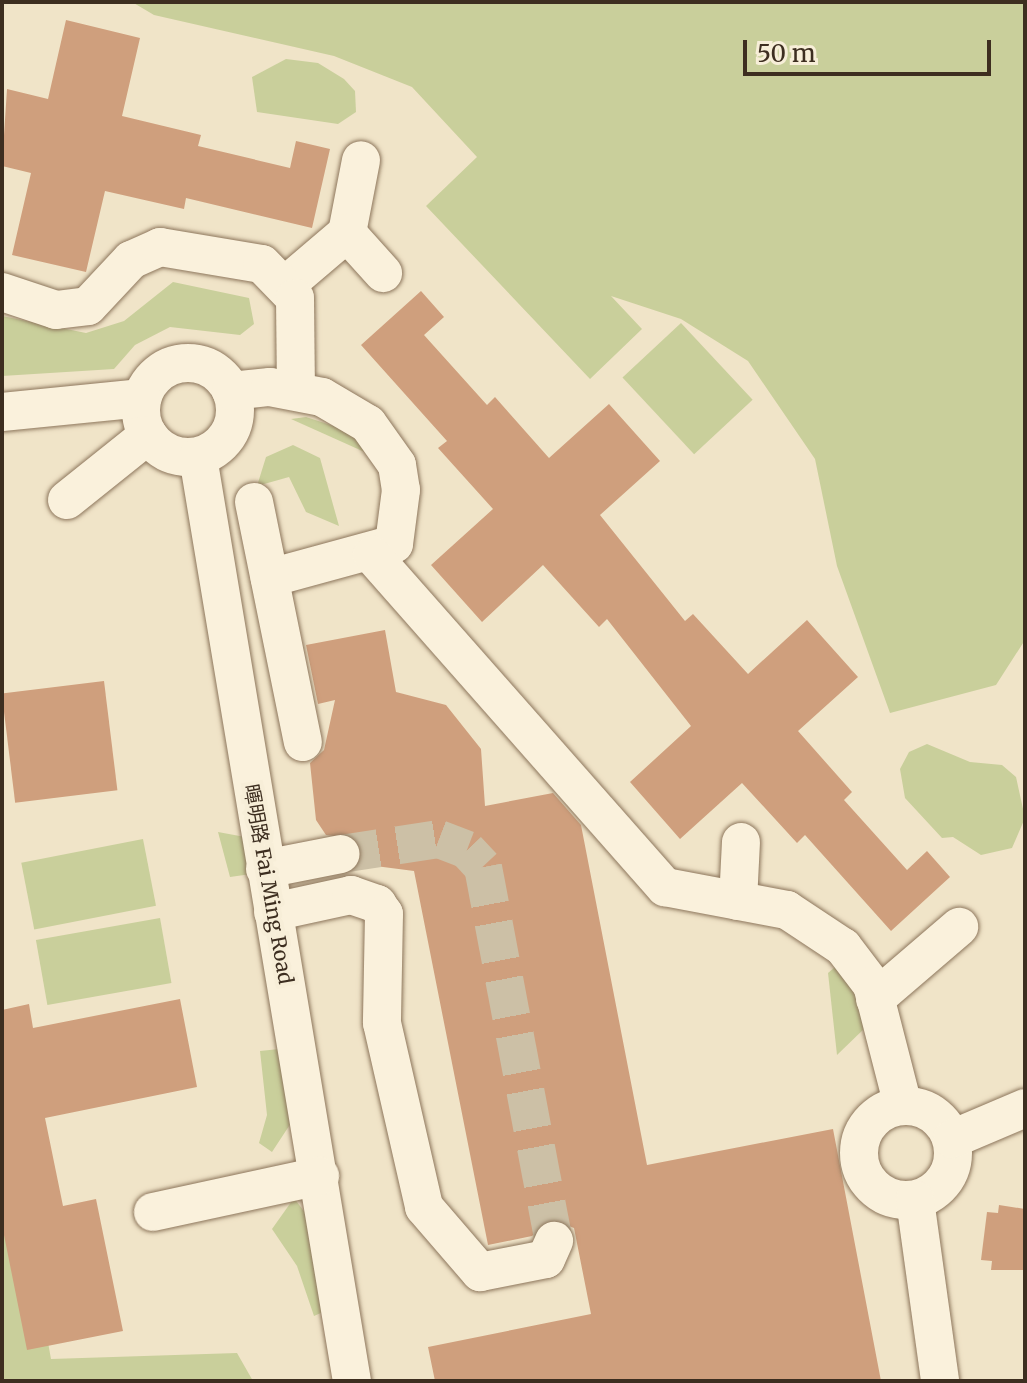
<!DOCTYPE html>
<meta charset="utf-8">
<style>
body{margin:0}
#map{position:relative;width:1027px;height:1383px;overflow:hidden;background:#f0e4c8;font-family:Merriweather,"Noto Sans TC",serif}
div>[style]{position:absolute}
.green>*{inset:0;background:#c9cf9b;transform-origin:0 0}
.building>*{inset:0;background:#cf9f7d;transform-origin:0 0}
.minor-tunnel>*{height:38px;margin-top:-19px;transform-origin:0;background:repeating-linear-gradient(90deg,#ccc0a6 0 38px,transparent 0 57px)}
.roads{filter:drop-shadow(0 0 2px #8d765c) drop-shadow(0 0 2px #8d765c)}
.minor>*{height:38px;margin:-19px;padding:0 19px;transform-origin:19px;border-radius:19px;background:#faf1dc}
.minor>.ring{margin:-19px;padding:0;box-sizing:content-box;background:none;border:38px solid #faf1dc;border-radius:50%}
span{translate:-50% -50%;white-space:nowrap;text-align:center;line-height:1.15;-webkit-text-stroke:8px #f7eed8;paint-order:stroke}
.street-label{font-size:20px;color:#3d2e20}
.frame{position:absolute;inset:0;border:4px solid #3d2e20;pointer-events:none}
.scale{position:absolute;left:743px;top:40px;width:248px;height:36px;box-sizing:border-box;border:4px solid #3d2e20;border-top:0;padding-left:10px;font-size:24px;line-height:28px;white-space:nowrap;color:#3d2e20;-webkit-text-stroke:6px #f7eed8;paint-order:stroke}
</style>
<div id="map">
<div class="green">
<i style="clip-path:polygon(132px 2px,1025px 2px,1025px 640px,996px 685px,890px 713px,837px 566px,815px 459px,748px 361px,681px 319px,611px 296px,642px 329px,590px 379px,426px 206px,477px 157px,412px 87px,334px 56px,154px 15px)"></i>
<i style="clip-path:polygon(286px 59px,318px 63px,344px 79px,355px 91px,356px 112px,338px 124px,257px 112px,252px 77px)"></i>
<i style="clip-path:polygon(173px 282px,249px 298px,254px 324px,240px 335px,170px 327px,135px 345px,114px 369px,2px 376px,2px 316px,86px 333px,124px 321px)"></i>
<i style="left:681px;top:323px;width:105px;height:80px;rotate:47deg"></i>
<i style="clip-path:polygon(306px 417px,349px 431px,369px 454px,291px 419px)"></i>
<i style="clip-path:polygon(293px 445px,320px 458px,339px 526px,306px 512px,289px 477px,257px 486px,266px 457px)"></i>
<i style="clip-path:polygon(927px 744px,970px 762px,1002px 765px,1016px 777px,1025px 818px,1012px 848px,981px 855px,953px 837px,942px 838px,905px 798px,900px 769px,909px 752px)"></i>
<i style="clip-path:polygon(218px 832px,245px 837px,251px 874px,230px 877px)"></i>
<i style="left:143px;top:839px;width:68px;height:124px;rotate:79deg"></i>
<i style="left:160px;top:918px;width:66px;height:126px;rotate:80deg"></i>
<i style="clip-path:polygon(842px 961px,867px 1026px,837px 1055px,828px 973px)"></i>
<i style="clip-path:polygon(279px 1049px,291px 1123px,272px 1152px,259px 1143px,267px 1115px,260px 1051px)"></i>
<i style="clip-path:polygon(2px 1164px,22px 1198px,51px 1359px,237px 1353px,253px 1381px,2px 1381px)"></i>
<i style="clip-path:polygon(294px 1198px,312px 1222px,323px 1312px,314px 1316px,297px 1266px,272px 1229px)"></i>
</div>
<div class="building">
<i style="clip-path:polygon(66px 20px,140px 38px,122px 116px,201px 135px,198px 146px,290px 168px,296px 141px,330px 149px,312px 228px,186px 198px,184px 209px,105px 191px,86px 272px,12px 255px,31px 173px,2px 166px,7px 89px,48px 99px)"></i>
<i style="clip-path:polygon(421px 291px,444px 317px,424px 335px,487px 405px,495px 397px,549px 458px,609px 404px,660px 461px,600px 515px,685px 621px,693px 614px,748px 674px,807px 620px,858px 677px,798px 731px,852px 792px,844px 800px,907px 870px,927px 851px,950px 877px,891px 931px,805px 835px,797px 843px,742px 783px,680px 839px,630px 782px,691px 726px,607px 619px,599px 627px,543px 565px,482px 622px,431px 565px,493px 509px,438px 448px,447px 441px,361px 345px)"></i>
<i style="clip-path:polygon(385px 630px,396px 692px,446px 705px,481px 749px,485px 806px,553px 793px,581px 825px,647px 1165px,833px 1129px,881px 1381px,435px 1381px,428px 1347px,591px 1314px,574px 1228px,551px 1219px,532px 1236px,488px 1245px,414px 871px,360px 864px,357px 839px,326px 835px,316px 820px,310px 763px,324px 750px,335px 700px,318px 704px,306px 645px)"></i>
<i style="left:104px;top:681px;width:110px;height:103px;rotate:83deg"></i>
<i style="clip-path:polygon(180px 999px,197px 1087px,45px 1118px,63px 1206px,96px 1199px,123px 1331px,27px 1350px,2px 1225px,2px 1010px,29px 1004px,33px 1028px)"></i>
<i style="clip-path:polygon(999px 1205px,1025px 1209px,1025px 1270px,991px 1270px,992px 1261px,981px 1260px,987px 1212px,998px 1213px)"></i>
</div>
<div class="minor-tunnel">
<i style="left:341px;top:854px;width:99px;rotate:-8.7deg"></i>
<i style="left:439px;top:839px;width:30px;rotate:21deg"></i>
<i style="left:467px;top:850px;width:23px;rotate:47deg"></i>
<i style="left:483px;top:867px;width:381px;rotate:79.3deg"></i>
</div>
<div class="roads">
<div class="minor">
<i style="left:347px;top:233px;width:74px;rotate:-79.1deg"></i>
<i style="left:287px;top:284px;width:79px;rotate:-40.4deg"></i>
<i style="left:347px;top:233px;width:54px;rotate:48deg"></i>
<i style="left:2px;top:292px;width:57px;rotate:18.4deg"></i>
<i style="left:56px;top:310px;width:32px;rotate:-7deg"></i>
<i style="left:88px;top:306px;width:63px;rotate:-46.9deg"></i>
<i style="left:131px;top:260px;width:32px;rotate:-24deg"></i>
<i style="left:160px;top:247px;width:103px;rotate:9.5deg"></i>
<i style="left:262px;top:264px;width:47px;rotate:45.9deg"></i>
<i style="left:295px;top:298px;width:92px;rotate:89.4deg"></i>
<i class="ring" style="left:141px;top:363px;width:56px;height:56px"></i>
<i style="left:231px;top:391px;width:39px;rotate:-6deg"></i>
<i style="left:270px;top:387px;width:53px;rotate:10.9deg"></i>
<i style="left:322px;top:397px;width:53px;rotate:30.4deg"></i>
<i style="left:368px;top:424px;width:50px;rotate:54.7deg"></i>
<i style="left:397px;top:465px;width:25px;rotate:81deg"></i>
<i style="left:401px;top:490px;width:54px;rotate:97.4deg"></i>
<i style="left:394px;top:544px;width:129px;rotate:164.7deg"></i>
<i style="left:2px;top:412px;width:141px;rotate:-5.7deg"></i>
<i style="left:198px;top:457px;width:937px;rotate:80.54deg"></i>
<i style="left:67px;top:500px;width:104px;rotate:-38.7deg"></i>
<i style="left:254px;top:502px;width:245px;rotate:78.5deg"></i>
<i style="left:372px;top:555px;width:443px;rotate:48.6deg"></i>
<i style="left:665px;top:887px;width:124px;rotate:10.7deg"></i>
<i style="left:787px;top:910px;width:67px;rotate:33.5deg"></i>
<i style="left:843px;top:947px;width:48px;rotate:52.7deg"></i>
<i style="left:872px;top:985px;width:125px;rotate:75.6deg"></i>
<i style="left:265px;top:869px;width:77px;rotate:-11.2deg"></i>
<i style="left:738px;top:901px;width:59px;rotate:-87.1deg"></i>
<i style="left:273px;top:912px;width:80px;rotate:-12.3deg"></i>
<i style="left:351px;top:895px;width:28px;rotate:19deg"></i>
<i style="left:377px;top:904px;width:12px;rotate:55deg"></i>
<i style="left:384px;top:914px;width:109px;rotate:91.1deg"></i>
<i style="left:382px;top:1023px;width:189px;rotate:77.1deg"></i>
<i style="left:424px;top:1207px;width:86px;rotate:49.3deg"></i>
<i style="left:480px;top:1272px;width:67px;rotate:-11.1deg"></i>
<i style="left:546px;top:1259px;width:20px;rotate:-66deg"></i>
<i style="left:875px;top:999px;width:111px;rotate:-40.6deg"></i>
<i class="ring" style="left:859px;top:1106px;width:56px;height:56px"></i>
<i style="left:952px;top:1139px;width:79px;rotate:-23deg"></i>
<i style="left:915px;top:1200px;width:183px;rotate:82.1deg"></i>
<i style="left:153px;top:1212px;width:171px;rotate:-12.2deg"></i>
</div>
</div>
<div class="street-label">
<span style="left:269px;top:884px;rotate:80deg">暉明路 Fai Ming Road</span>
</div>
<div class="frame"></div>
<div class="scale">50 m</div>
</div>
